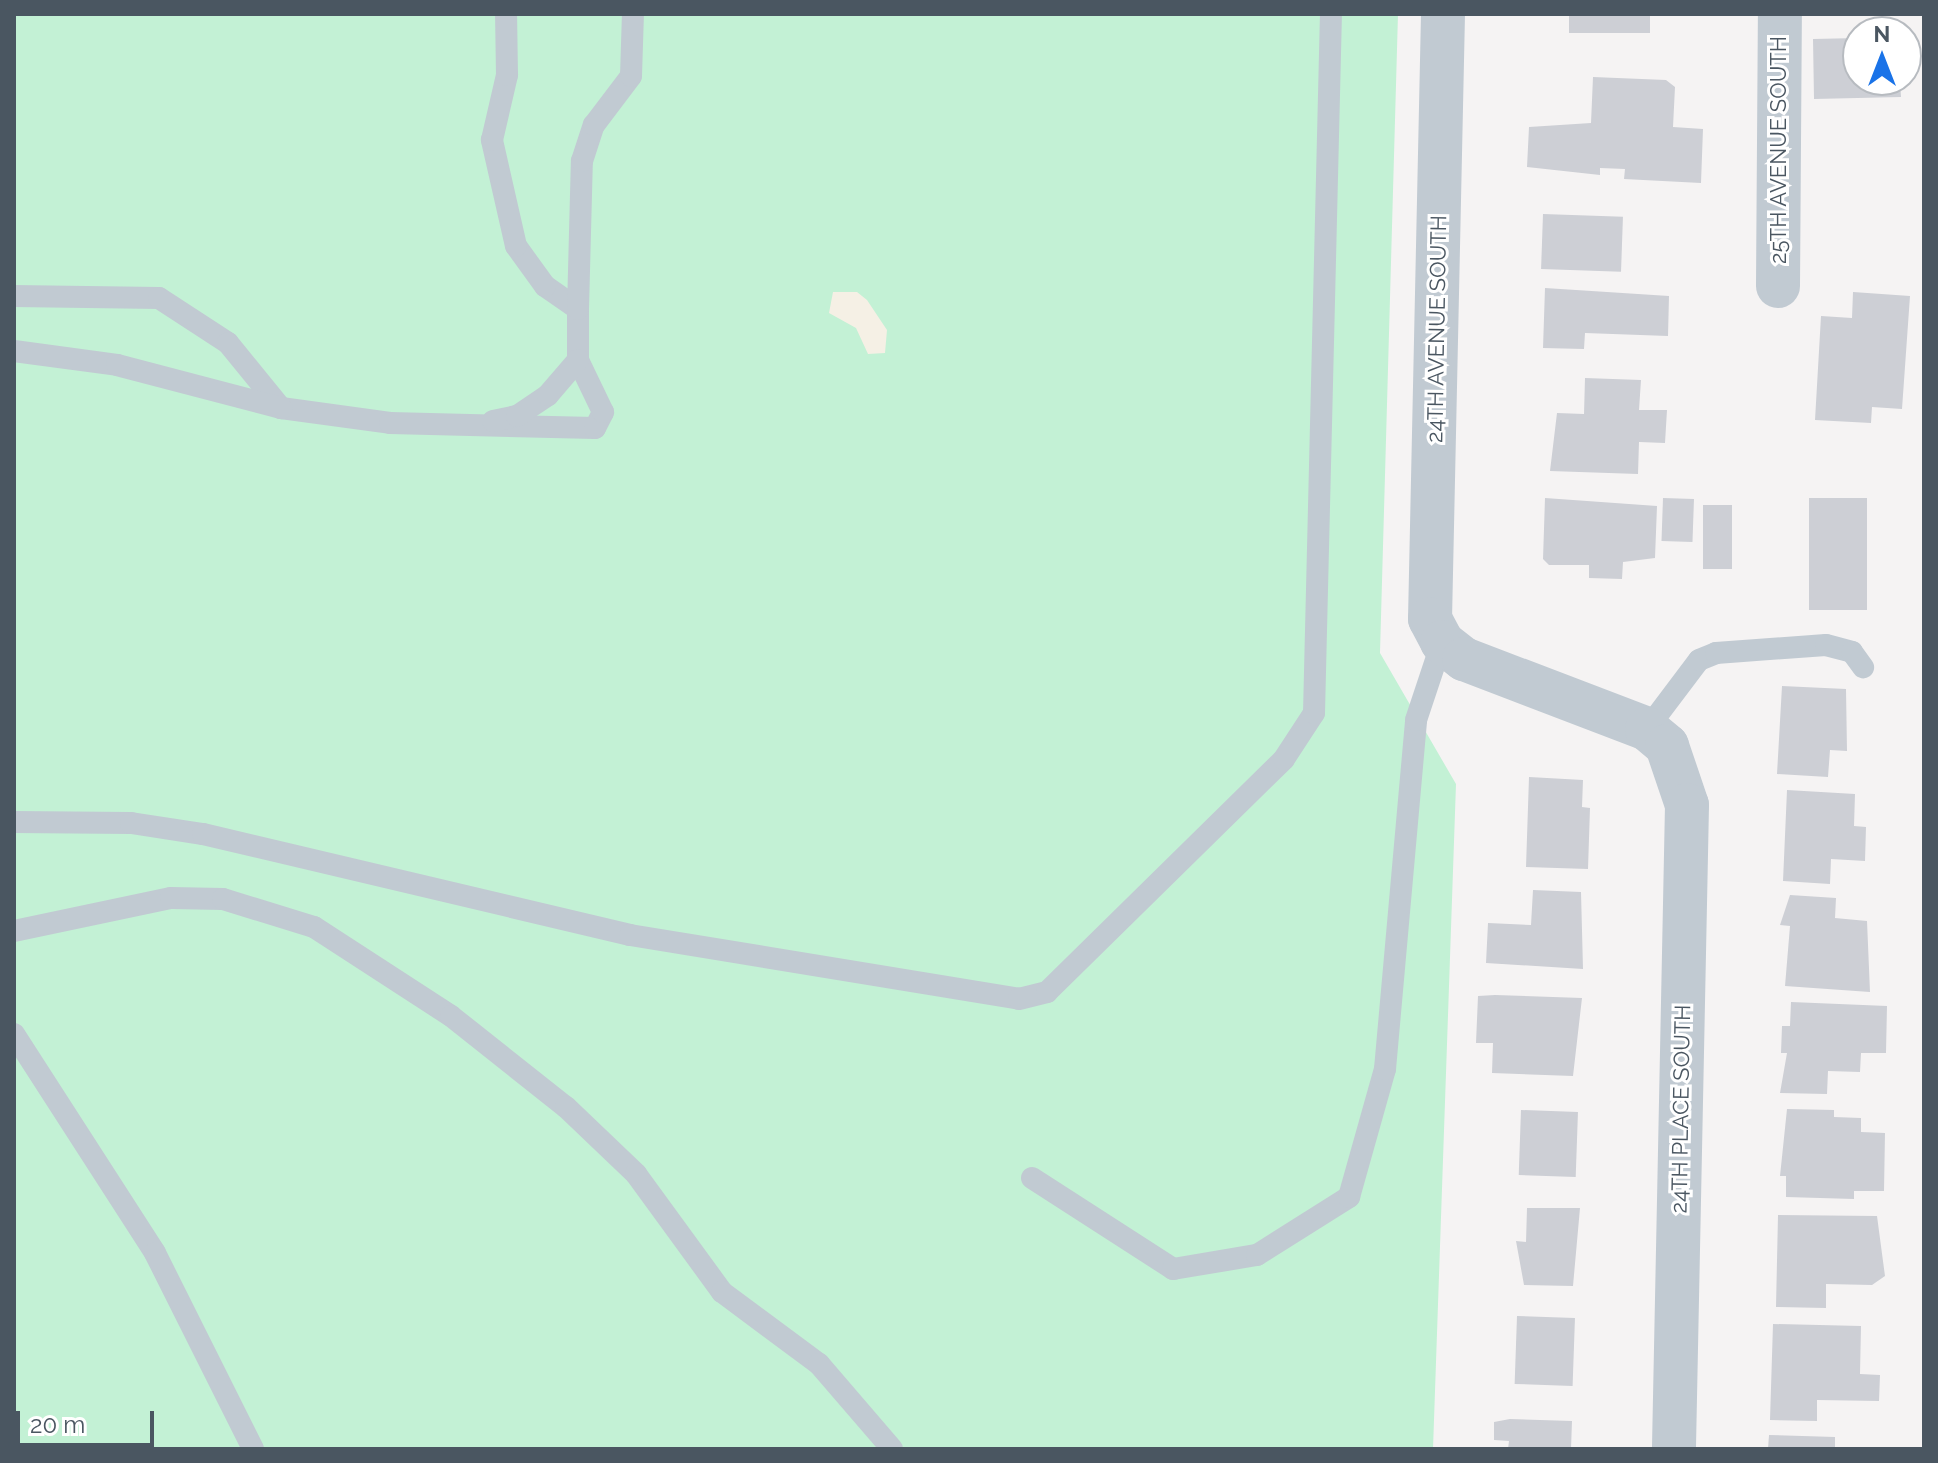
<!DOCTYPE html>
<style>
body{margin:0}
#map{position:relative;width:1938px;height:1463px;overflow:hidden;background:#f5f3f3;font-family:Raleway,sans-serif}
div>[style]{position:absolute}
.green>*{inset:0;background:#c3f1d5}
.sand>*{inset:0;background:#f5f0e5}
.building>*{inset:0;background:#cdcfd5;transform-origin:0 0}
.service>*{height:22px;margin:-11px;padding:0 11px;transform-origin:11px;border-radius:11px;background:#c1cad2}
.minor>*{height:44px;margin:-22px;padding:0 22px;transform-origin:22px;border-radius:22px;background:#c1cad2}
span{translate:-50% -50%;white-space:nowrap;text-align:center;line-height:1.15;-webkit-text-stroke:6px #fff;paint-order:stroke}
.street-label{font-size:22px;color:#4a5661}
.frame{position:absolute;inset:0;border:16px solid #4a5661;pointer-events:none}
.north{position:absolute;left:1842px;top:16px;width:80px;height:80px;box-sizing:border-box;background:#fff;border:2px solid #b7bbc0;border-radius:50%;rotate:0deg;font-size:22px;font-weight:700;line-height:32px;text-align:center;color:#4a5661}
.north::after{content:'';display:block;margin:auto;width:28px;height:36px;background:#1a73e8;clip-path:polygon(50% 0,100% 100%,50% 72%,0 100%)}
.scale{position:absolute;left:16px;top:1411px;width:138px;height:36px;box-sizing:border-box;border:4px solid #4a5661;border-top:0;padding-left:10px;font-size:24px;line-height:28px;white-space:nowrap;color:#4a5661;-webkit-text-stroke:6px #fff;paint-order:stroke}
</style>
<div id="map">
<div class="green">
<i style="clip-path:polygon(14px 14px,1398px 14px,1380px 653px,1456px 784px,1433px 1449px,14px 1449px)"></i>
</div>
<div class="sand">
<i style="clip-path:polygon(833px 292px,857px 292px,867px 300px,887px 330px,885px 353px,868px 354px,856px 328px,829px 313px)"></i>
</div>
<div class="building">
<i style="left:1569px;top:14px;width:81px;height:19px"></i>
<i style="clip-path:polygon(1858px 38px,1858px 80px,1900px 80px,1901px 97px,1814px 99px,1813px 39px)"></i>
<i style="clip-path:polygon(1593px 77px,1666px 80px,1675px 87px,1673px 127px,1703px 129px,1701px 183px,1624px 179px,1625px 169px,1600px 168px,1600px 175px,1527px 167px,1529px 127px,1591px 123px)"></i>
<i style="left:1543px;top:214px;width:80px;height:55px;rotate:2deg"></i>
<i style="clip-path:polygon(1545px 288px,1669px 296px,1668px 336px,1585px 333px,1584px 349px,1543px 348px)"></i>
<i style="clip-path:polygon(1853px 292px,1910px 296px,1902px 409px,1872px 407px,1871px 423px,1815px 420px,1821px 316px,1852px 318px)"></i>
<i style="clip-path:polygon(1585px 378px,1641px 380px,1639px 410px,1667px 410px,1665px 443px,1639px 442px,1638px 474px,1550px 471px,1557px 413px,1584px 414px)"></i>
<i style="clip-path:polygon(1545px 498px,1657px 506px,1655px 558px,1623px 562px,1622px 579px,1589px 578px,1589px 565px,1549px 565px,1543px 559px)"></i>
<i style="left:1663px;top:498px;width:31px;height:43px;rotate:2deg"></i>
<i style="left:1809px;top:498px;width:58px;height:112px"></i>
<i style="left:1703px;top:505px;width:29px;height:64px"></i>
<i style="clip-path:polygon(1782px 686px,1846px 689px,1847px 751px,1830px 750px,1828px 777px,1777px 774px)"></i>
<i style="clip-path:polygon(1529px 777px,1583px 780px,1582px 807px,1590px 808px,1588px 869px,1526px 867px)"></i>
<i style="clip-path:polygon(1787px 790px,1855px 794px,1854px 826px,1866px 827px,1865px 861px,1831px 859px,1830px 884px,1783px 881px)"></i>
<i style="clip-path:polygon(1533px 890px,1581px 892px,1583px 969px,1486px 963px,1488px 923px,1531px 925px)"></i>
<i style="clip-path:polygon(1790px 895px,1836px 898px,1835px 918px,1867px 921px,1870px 992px,1785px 986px,1790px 926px,1780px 925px)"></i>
<i style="clip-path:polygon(1495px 995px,1582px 998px,1573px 1076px,1492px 1073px,1493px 1043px,1476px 1043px,1478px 996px)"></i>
<i style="clip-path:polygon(1791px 1002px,1887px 1006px,1886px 1053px,1861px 1053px,1860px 1072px,1828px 1071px,1827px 1094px,1780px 1093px,1787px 1053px,1781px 1053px,1782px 1026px,1790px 1026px)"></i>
<i style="clip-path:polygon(1787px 1109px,1834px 1110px,1834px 1117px,1861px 1118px,1861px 1132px,1885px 1133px,1884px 1191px,1854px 1191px,1854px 1199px,1786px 1197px,1786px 1176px,1780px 1176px)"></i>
<i style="left:1521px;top:1110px;width:57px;height:65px;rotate:2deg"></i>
<i style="clip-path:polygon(1527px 1208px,1580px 1208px,1573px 1286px,1524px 1285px,1516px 1241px,1526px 1242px)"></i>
<i style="clip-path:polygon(1778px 1215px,1877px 1216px,1885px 1276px,1872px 1285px,1826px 1284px,1826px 1308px,1776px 1307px)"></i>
<i style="left:1517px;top:1316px;width:58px;height:68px;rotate:2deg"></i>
<i style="clip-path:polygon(1773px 1324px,1861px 1326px,1860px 1374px,1880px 1375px,1879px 1401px,1817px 1400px,1817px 1421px,1770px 1420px)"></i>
<i style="clip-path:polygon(1510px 1419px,1572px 1421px,1571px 1449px,1508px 1449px,1509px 1441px,1494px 1440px,1494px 1422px)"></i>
<i style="clip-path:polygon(1769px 1435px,1835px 1437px,1835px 1449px,1768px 1449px)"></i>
</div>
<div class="service">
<i style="left:14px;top:296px;width:145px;rotate:0.8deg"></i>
<i style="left:159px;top:298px;width:82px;rotate:33.1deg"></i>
<i style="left:228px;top:343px;width:84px;rotate:50.8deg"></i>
<i style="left:281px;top:408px;width:110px;rotate:7.8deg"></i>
<i style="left:390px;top:423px;width:205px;rotate:1.4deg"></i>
<i style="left:595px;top:428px;width:18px;rotate:-63deg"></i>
<i style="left:603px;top:412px;width:58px;rotate:-115.7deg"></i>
<i style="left:578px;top:360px;width:51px;rotate:-90deg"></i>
<i style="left:578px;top:309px;width:40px;rotate:-145.1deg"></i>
<i style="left:545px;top:286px;width:49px;rotate:-125.9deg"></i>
<i style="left:516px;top:246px;width:109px;rotate:-102.8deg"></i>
<i style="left:492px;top:140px;width:67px;rotate:-77deg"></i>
<i style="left:507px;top:75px;width:61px;rotate:-90.9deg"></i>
<i style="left:578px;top:309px;width:148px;rotate:-88.5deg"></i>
<i style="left:582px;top:161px;width:38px;rotate:-72deg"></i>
<i style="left:594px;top:125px;width:61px;rotate:-52.9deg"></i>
<i style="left:631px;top:76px;width:62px;rotate:-88.2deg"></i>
<i style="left:14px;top:351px;width:104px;rotate:7.7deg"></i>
<i style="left:117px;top:365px;width:170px;rotate:14.7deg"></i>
<i style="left:493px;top:421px;width:25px;rotate:-12deg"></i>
<i style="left:517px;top:416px;width:37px;rotate:-34deg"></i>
<i style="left:548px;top:395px;width:46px;rotate:-49.4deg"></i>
<i style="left:1647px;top:729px;width:86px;rotate:-53deg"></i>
<i style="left:1699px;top:660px;width:18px;rotate:-22deg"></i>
<i style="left:1716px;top:653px;width:110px;rotate:-4.2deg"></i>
<i style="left:1826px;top:645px;width:27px;rotate:15deg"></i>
<i style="left:1852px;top:652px;width:19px;rotate:54deg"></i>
<i style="left:14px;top:822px;width:117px;rotate:0.5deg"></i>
<i style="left:131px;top:823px;width:73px;rotate:8.7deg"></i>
<i style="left:203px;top:834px;width:439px;rotate:13.3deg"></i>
<i style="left:630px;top:935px;width:394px;rotate:9.3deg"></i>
<i style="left:1019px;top:999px;width:29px;rotate:-14deg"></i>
<i style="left:1047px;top:992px;width:332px;rotate:-44.5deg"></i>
<i style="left:1284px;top:759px;width:55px;rotate:-56.9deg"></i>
<i style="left:1314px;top:713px;width:699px;rotate:-88.61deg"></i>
<i style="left:14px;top:931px;width:160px;rotate:-11.9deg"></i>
<i style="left:171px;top:898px;width:52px;rotate:1.1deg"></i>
<i style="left:223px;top:899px;width:95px;rotate:17.1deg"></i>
<i style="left:314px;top:927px;width:163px;rotate:33deg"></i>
<i style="left:451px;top:1016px;width:147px;rotate:38.4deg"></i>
<i style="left:566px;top:1107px;width:97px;rotate:43.7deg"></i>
<i style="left:636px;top:1174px;width:146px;rotate:53.9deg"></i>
<i style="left:722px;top:1292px;width:121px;rotate:36.6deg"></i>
<i style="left:819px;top:1364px;width:112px;rotate:49.3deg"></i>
<i style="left:14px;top:1034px;width:260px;rotate:57.2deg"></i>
<i style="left:155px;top:1253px;width:219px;rotate:63.4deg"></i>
<i style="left:1032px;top:1178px;width:168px;rotate:32.8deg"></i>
<i style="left:1173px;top:1269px;width:85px;rotate:-9.5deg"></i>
<i style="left:1257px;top:1255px;width:109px;rotate:-32.2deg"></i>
<i style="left:1349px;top:1197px;width:133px;rotate:-74.3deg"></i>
<i style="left:1385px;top:1069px;width:350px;rotate:-84.9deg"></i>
<i style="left:1416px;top:720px;width:82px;rotate:-71.6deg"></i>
</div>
<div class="minor">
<i style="left:1443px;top:14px;width:605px;rotate:91.23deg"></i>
<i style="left:1430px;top:619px;width:26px;rotate:62deg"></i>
<i style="left:1442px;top:642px;width:28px;rotate:38deg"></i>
<i style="left:1464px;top:659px;width:196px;rotate:20.9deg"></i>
<i style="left:1647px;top:729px;width:26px;rotate:40deg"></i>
<i style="left:1667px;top:746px;width:62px;rotate:71.3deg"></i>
<i style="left:1687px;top:805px;width:644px;rotate:91.16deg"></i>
<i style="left:1778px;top:286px;width:272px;rotate:-89.6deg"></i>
</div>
<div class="street-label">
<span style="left:1779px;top:150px;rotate:-90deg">25TH AVENUE SOUTH</span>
<span style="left:1437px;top:329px;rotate:-89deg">24TH AVENUE SOUTH</span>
<span style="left:1681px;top:1109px;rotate:-89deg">24TH PLACE SOUTH</span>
</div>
<div class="frame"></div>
<div class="north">N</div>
<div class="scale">20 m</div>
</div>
